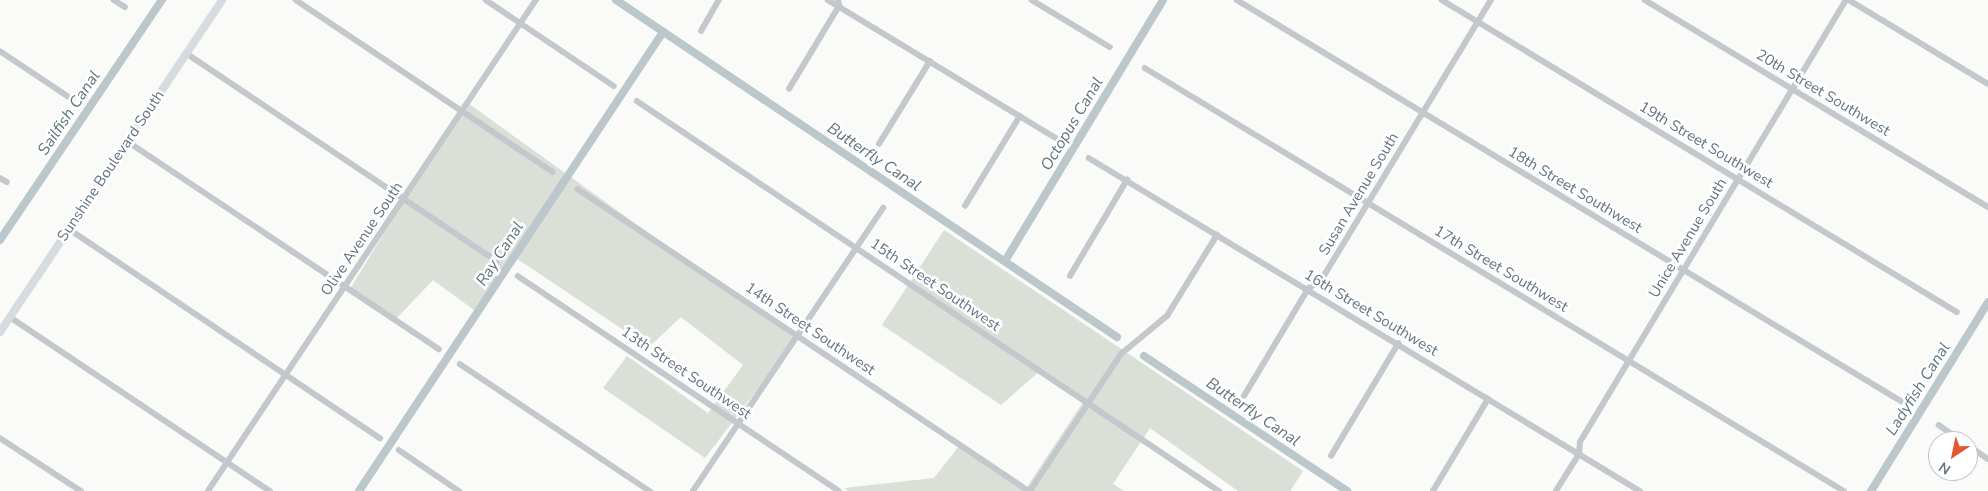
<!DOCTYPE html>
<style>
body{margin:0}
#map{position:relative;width:1988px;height:491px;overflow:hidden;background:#fafaf8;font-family:"Nunito Sans",sans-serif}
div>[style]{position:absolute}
.green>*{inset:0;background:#dadfd7}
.canal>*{height:8px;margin:-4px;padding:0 4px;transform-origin:4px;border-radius:4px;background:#bbc7cb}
.street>*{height:5.5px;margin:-2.75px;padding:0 2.75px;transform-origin:2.75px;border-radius:2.75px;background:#c3c8cc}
.secondary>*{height:8px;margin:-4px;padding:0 4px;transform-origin:4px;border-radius:4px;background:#d6dbdf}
span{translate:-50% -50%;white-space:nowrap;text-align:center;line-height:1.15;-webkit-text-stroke:5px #fff;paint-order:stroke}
.street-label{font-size:15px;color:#657683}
.water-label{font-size:16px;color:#60757c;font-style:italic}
.north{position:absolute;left:1928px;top:431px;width:50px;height:50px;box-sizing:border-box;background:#fff;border:1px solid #c1c8cd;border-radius:50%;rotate:214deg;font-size:14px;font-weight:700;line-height:20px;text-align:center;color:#657683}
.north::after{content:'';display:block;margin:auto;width:18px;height:22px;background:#e4572e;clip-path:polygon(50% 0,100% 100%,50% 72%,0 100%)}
</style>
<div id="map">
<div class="green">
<i style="clip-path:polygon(465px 101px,796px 339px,705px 458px,603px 388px,627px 356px,708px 413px,743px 365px,681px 317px,649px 347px,516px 258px,474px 310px,433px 280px,393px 322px,348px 292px)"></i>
<i style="clip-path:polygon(944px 230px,1303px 471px,1290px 491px,1238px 491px,1150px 428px,1113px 484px,1124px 491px,848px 491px,844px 488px,934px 478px,959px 446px,1025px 490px,1085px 399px,1042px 369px,1001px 405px,882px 325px)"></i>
</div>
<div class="canal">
<i style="left:616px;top:0;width:604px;rotate:33.93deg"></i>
<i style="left:0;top:240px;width:290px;rotate:-56deg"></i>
<i style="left:1005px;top:261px;width:305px;rotate:-58.8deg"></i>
<i style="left:1144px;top:356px;width:244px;rotate:33.6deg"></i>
<i style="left:359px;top:491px;width:551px;rotate:-56.48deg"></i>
<i style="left:1871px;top:491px;width:222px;rotate:-58.2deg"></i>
</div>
<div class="street">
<i style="left:114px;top:0;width:13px;rotate:32deg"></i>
<i style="left:296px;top:0;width:309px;rotate:33.8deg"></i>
<i style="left:486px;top:0;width:154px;rotate:33.9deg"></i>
<i style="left:828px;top:0;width:267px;rotate:31.2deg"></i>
<i style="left:1032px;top:0;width:91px;rotate:31.1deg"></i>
<i style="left:1237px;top:0;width:776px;rotate:31.13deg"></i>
<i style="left:1442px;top:0;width:602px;rotate:31.21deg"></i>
<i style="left:1645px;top:0;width:401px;rotate:31.1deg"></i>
<i style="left:1849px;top:0;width:162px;rotate:31.1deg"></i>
<i style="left:701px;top:31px;width:36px;rotate:-60deg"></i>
<i style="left:0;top:51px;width:87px;rotate:33.7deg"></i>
<i style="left:186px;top:53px;width:374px;rotate:33.8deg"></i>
<i style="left:1145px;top:68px;width:817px;rotate:31.18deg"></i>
<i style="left:789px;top:89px;width:97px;rotate:-58.9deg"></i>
<i style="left:839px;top:6px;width:6px;rotate:-99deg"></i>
<i style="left:637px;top:101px;width:701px;rotate:33.83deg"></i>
<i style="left:127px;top:141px;width:375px;rotate:33.7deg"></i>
<i style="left:879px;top:144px;width:97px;rotate:-58.4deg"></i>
<i style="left:1089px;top:158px;width:644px;rotate:31.15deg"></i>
<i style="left:0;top:178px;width:8px;rotate:30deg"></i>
<i style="left:578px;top:189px;width:543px;rotate:33.81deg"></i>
<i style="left:965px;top:206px;width:105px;rotate:-58.6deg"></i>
<i style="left:69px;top:229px;width:375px;rotate:33.9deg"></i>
<i style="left:518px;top:276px;width:386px;rotate:33.8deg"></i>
<i style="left:1070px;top:276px;width:112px;rotate:-59.3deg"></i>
<i style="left:10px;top:317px;width:313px;rotate:33.8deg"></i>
<i style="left:460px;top:364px;width:229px;rotate:33.8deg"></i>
<i style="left:1244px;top:396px;width:125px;rotate:-59.1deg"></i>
<i style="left:1308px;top:289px;width:17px;rotate:-36deg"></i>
<i style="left:1322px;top:279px;width:326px;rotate:-58.8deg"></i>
<i style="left:1939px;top:425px;width:28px;rotate:35deg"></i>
<i style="left:0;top:438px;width:97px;rotate:33.2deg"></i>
<i style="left:1968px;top:445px;width:24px;rotate:35deg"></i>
<i style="left:399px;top:450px;width:73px;rotate:34.3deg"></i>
<i style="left:1331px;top:456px;width:131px;rotate:-59.1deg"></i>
<i style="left:208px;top:491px;width:590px;rotate:-56.26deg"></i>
<i style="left:693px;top:491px;width:341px;rotate:-56.1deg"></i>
<i style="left:1030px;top:491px;width:164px;rotate:-56.4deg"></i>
<i style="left:1121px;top:354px;width:60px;rotate:-39.6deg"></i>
<i style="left:1167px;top:316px;width:95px;rotate:-58.3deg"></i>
<i style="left:1433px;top:491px;width:107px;rotate:-59.1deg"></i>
<i style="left:1556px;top:491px;width:44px;rotate:-58.1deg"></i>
<i style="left:1579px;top:454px;width:12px;rotate:-85deg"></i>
<i style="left:1580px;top:442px;width:516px;rotate:-58.96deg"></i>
</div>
<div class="secondary">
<i style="left:0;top:332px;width:399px;rotate:-56.2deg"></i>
</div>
<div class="street-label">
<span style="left:1823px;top:93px;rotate:31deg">20th Street Southwest</span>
<span style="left:1706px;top:145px;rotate:31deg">19th Street Southwest</span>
<span style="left:111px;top:166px;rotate:-56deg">Sunshine Boulevard South</span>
<span style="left:1575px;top:190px;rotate:31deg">18th Street Southwest</span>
<span style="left:1359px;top:194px;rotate:-59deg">Susan Avenue South</span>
<span style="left:1688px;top:238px;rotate:-59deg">Unice Avenue South</span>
<span style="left:362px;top:239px;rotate:-56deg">Olive Avenue South</span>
<span style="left:1501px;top:269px;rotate:31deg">17th Street Southwest</span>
<span style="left:935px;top:285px;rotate:34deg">15th Street Southwest</span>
<span style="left:1371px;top:313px;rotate:31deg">16th Street Southwest</span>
<span style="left:810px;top:329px;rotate:34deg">14th Street Southwest</span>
<span style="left:686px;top:373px;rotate:34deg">13th Street Southwest</span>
</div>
<div class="water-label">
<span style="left:69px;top:113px;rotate:-56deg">Sailfish Canal</span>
<span style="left:1072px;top:124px;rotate:-59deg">Octopus Canal</span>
<span style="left:874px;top:157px;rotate:34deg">Butterfly Canal</span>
<span style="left:500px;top:254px;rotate:-57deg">Ray Canal</span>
<span style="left:1918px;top:389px;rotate:-58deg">Ladyfish Canal</span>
<span style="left:1253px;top:412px;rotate:34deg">Butterfly Canal</span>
</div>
<div class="north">N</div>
</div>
